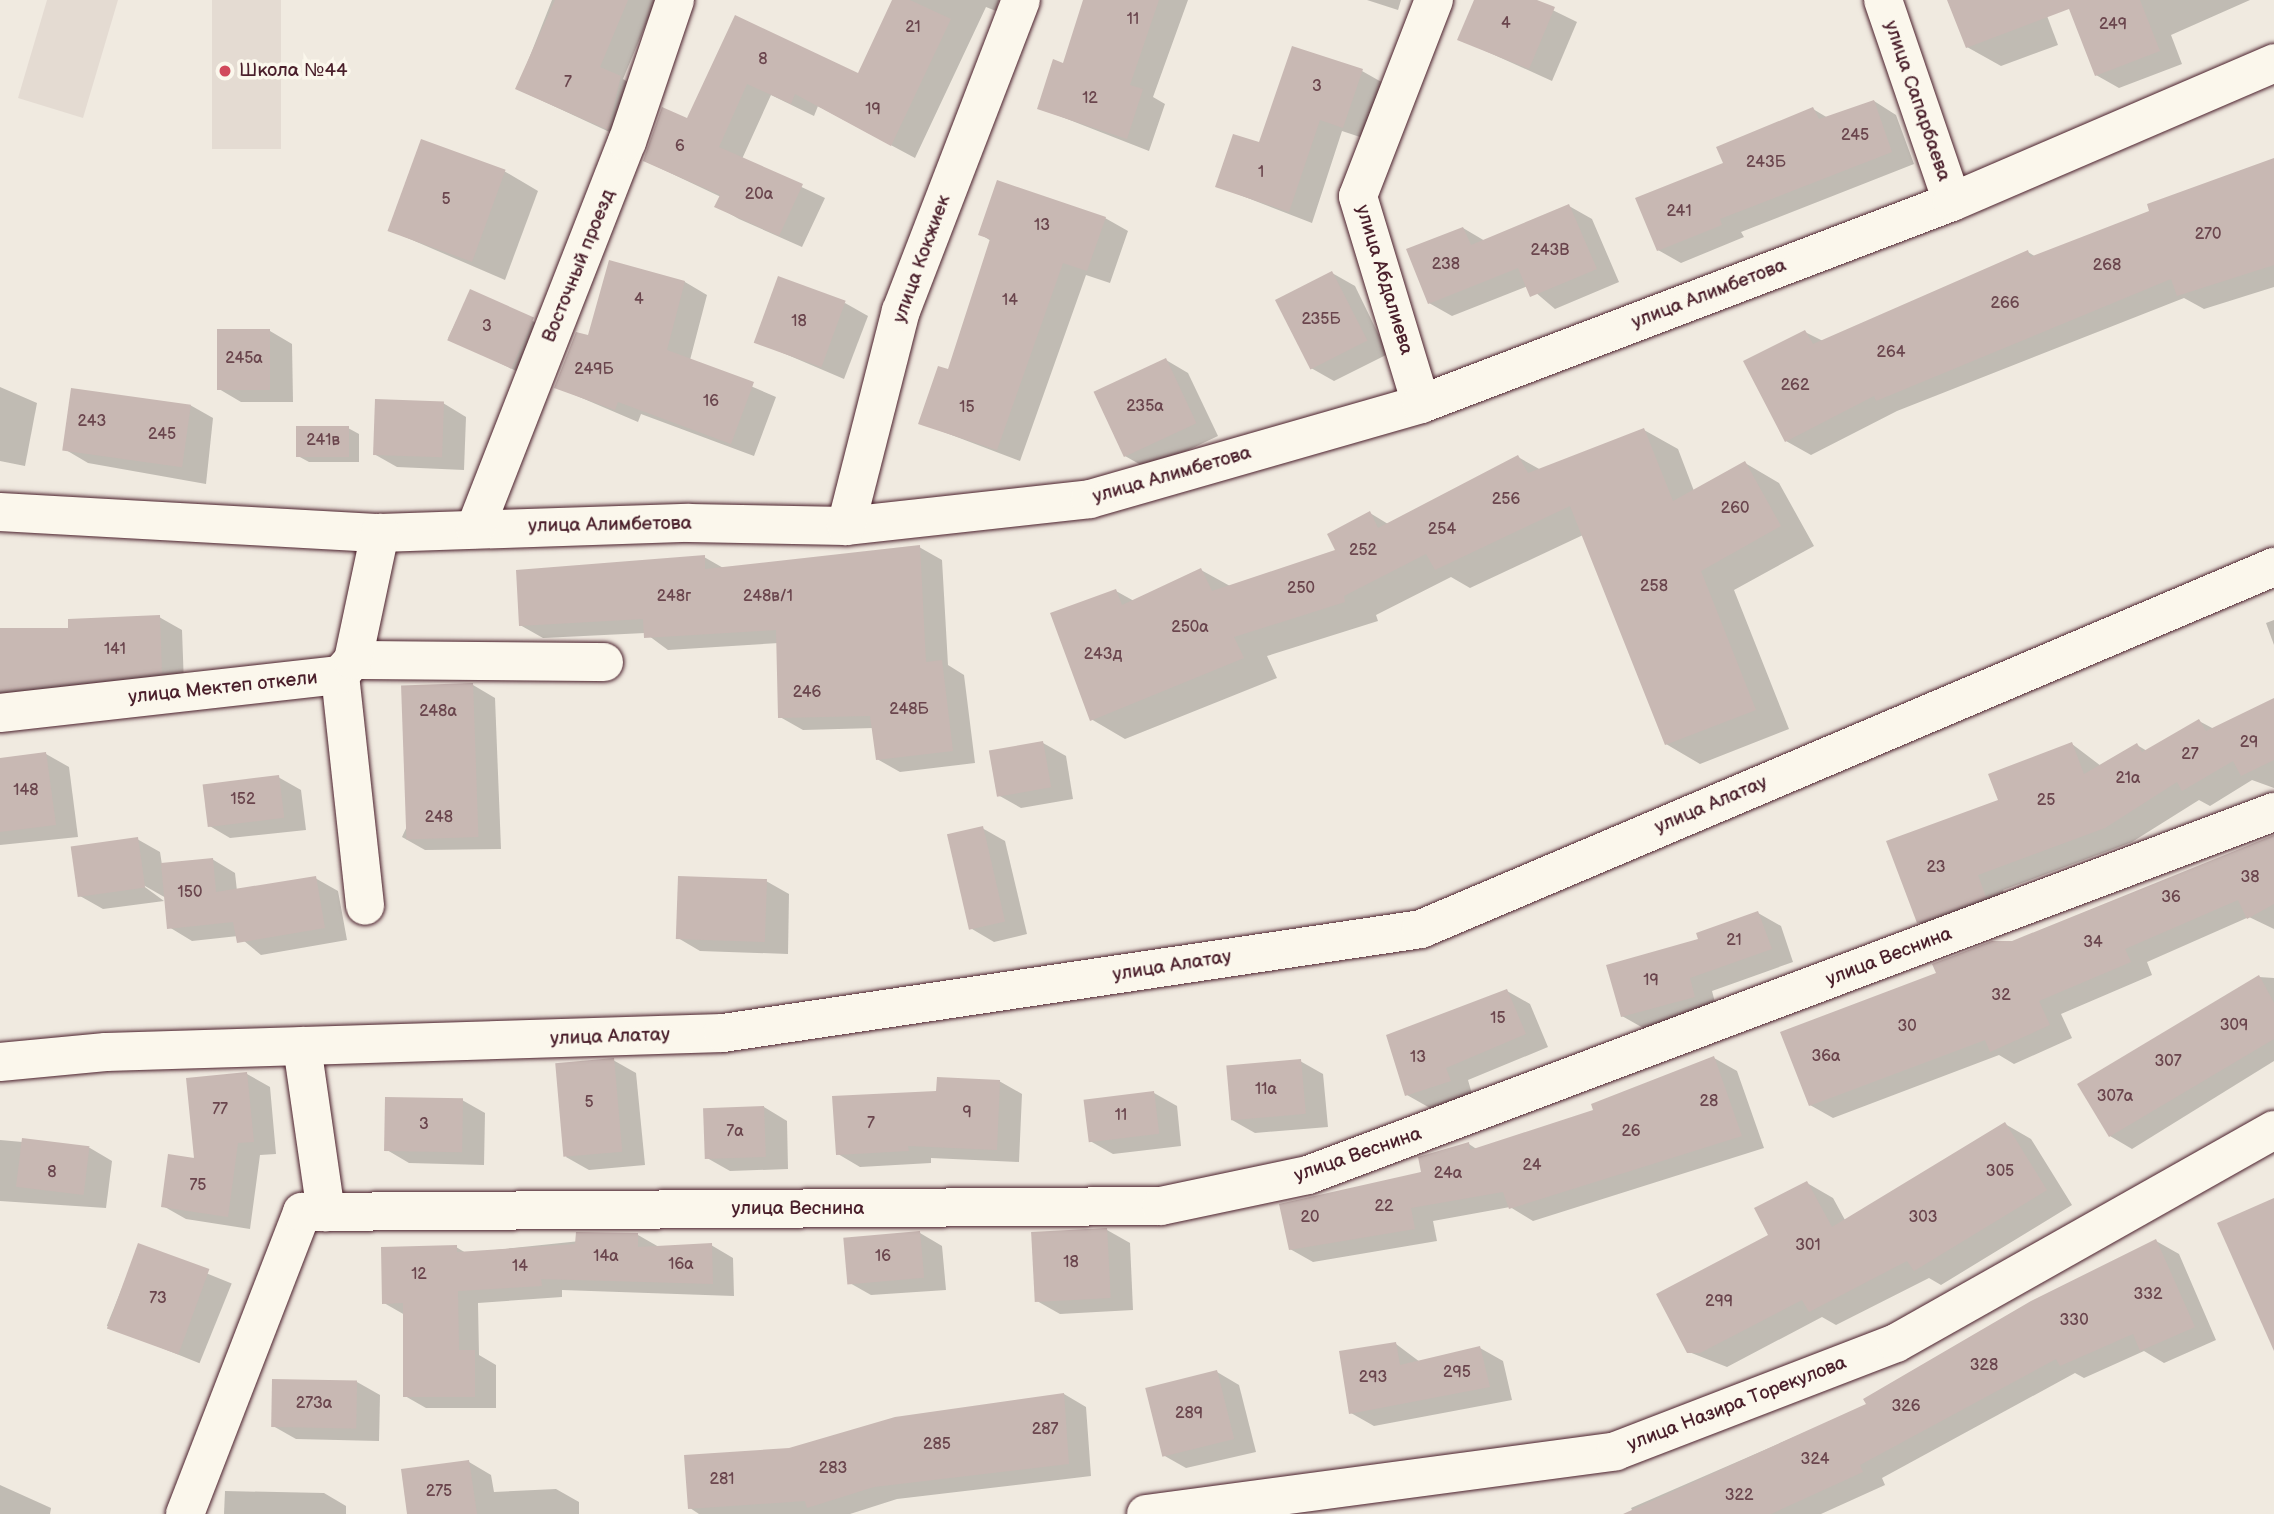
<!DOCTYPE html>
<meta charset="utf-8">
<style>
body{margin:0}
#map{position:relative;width:2274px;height:1514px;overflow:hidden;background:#f0eae0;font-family:"Balsamiq Sans",sans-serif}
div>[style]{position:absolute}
.built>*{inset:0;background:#e4dbd2;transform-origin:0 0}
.shadow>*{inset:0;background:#0003;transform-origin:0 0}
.building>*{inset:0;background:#c8b8b3;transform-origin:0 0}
.roads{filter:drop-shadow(0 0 2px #4a1f2b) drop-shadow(0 0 2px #4a1f2b)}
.minor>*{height:38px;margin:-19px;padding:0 19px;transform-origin:19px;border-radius:19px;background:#fbf7ec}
.dots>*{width:19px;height:19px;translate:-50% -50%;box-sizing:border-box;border:4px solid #fbf7ec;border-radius:50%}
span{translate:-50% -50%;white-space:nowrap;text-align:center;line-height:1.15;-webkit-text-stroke:7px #fbf7ec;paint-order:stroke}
.number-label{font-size:16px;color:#6a454d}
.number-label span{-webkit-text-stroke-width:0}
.poi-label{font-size:19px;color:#4a1f2b}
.left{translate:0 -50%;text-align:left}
.street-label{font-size:19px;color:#4a1f2b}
</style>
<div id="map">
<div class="built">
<i style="clip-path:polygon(47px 0,118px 0,83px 118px,18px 98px)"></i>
<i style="left:212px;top:0;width:69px;height:149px"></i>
</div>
<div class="shadow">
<i style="clip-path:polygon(552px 0,656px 0,623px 79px,643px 91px,631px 142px,517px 89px)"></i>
<i style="clip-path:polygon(894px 0,999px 0,996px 11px,986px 7px,915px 158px,818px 106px,814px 116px,771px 95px,742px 159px,825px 198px,802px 247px,739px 219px,716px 206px,721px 197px,645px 161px,688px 121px,735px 18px,859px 75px)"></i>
<i style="clip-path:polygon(1087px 0,1188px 0,1153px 97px,1165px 104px,1149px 151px,1039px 108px,1064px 65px)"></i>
<i style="clip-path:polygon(1367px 0,1401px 0,1398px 10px)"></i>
<i style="clip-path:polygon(1476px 0,1532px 0,1577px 22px,1552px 81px,1459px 39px)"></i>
<i style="clip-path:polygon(1949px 0,2041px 0,2058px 45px,2001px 66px,1967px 47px)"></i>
<i style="clip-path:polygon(2067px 0,2250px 0,2171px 35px,2182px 64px,2119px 88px,2096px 75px)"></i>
<i style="clip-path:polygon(1362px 71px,1385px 84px,1366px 139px,1342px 131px,1312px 223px,1217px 186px,1260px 145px)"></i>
<i style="clip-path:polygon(1874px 101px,1896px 115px,1914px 164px,1741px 232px,1744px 237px,1681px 263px,1658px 250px,1725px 164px,1813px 109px,1828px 118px)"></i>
<i style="clip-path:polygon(2274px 154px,2274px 287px,2204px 309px,2184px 298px,1897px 411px,1811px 455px,1786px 441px,1805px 332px,1823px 341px,2028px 252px,2036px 257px,2151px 212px,2274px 160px)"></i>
<i style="clip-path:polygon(504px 171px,538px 191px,505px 280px,389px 230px)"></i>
<i style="clip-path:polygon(1569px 206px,1592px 219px,1619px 282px,1555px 309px,1528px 286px,1452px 316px,1429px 303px,1463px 228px,1485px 241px)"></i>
<i style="clip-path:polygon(1105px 218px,1128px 231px,1110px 283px,1086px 275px,1020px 461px,920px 423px,949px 371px,991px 241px,980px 234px)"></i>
<i style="clip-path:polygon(610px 262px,685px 282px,707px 295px,690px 360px,776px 397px,754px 456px,641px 414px,638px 422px,556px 387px,589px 338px)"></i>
<i style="clip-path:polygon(1332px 273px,1355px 286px,1388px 354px,1334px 381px,1311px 368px)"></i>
<i style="left:471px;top:291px;width:94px;height:52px;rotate:26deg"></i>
<i style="clip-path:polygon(845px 303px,868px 316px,844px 379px,755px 341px)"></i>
<i style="clip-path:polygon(270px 331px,292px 344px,293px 402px,241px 402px,219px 389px)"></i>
<i style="clip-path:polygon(1166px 360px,1188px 373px,1218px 436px,1148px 469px,1125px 456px)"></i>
<i style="clip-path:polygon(0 387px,37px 403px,25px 466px,0 461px)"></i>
<i style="clip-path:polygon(443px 403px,466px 417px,464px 470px,397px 467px,374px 454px)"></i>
<i style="clip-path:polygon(190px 405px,213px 418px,206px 484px,88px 463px,66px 450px)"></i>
<i style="clip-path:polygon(348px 428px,359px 434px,359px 462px,309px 462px,298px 456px)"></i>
<i style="clip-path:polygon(1644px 430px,1678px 449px,1694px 491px,1745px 463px,1779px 483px,1814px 546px,1734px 590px,1789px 729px,1700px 764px,1666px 744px,1583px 535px,1470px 588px,1451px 577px,1376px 615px,1378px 621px,1267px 656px,1277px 678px,1125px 739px,1091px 719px,1116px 591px,1134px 601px,1201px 570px,1230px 586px,1338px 551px,1370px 513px,1388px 524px,1518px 457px,1541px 470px)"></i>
<i style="clip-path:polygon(919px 547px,942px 560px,948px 665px,964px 675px,975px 763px,900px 772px,877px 759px,874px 728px,803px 730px,780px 717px,779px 643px,668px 650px,645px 633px,543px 638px,520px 625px,704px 557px,725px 569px)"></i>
<i style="clip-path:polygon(159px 617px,182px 630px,184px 685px,0 704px,0 629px,70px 629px)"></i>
<i style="clip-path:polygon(2274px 620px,2274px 645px,2266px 623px)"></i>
<i style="clip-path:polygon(473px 685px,495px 698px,501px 849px,425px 850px,402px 837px)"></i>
<i style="clip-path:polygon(2274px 706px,2274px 788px,2252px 780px,2210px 806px,2199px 800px,2132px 842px,2003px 890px,2011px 912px,1945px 937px,1918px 922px,2000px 801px,2072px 744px,2101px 766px,2137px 745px,2147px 751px,2199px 721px,2214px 729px)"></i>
<i style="clip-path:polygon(1043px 743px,1066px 756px,1073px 799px,1021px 808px,998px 795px)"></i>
<i style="clip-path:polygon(46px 754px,69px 767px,78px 837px,0 845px,0 760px)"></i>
<i style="clip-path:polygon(278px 777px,301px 790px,306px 830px,230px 838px,208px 825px)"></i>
<i style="clip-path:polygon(982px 828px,1005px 841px,1027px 934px,994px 942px,972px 929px)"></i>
<i style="clip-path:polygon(2274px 838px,2274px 929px,2249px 917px,2147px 962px,2152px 975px,2061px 1014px,2072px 1038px,2014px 1064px,1999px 1055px,1833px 1118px,1810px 1105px,1938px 974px)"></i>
<i style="clip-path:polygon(137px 839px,160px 852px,162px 865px,212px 859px,235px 873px,237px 891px,315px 878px,338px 891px,347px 940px,261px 955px,238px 936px,192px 941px,169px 927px,166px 898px,138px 882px,164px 901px,103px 909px,80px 896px)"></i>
<i style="clip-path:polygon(766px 881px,789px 894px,788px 954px,700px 951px,678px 938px)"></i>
<i style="clip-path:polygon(1758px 913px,1781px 926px,1793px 962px,1712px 991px,1717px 1010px,1645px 1029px,1622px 1016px,1700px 940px)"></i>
<i style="clip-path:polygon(2259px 977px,2274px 978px,2274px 1061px,2132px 1149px,2110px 1136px,2079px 1084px)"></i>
<i style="clip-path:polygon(1507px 991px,1530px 1004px,1548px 1047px,1468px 1080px,1472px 1094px,1430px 1108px,1407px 1095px)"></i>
<i style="clip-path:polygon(1714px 1058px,1737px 1071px,1764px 1148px,1533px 1221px,1510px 1207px,1433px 1221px,1437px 1241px,1313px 1262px,1290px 1249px,1469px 1144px,1478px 1150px,1595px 1112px)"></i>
<i style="clip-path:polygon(613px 1060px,636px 1073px,645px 1165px,589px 1170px,566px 1157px)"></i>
<i style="clip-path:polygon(1300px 1061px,1323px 1074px,1328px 1127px,1255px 1133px,1232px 1120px)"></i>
<i style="clip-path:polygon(247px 1074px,270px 1087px,276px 1154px,260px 1155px,250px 1229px,186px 1219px,163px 1206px)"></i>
<i style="clip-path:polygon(999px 1081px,1022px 1094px,1019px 1162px,931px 1158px,931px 1163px,860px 1167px,838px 1154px,938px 1092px)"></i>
<i style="clip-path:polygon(1154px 1093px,1177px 1106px,1181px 1146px,1113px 1154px,1090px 1141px)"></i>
<i style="clip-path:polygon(462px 1100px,485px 1113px,484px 1165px,409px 1163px,387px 1150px)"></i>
<i style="clip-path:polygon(764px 1107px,787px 1121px,788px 1169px,730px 1171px,707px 1158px)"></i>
<i style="clip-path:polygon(2005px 1124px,2031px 1139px,2072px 1205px,1941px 1285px,1929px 1278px,1836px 1325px,1822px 1317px,1727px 1367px,1689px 1352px,1807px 1183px,1833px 1198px,1845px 1220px)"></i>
<i style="clip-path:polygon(0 1140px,90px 1148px,112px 1161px,106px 1208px,0 1201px)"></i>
<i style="clip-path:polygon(1107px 1230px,1130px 1243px,1133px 1310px,1060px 1314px,1037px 1301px)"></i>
<i style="clip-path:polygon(920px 1233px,942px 1246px,946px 1290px,871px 1295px,848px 1282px)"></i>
<i style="clip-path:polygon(638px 1235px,659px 1247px,711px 1245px,733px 1258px,734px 1296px,562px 1290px,562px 1297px,478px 1303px,479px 1355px,496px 1365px,496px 1408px,426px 1408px,405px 1396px,405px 1315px,384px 1303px,456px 1247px,466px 1253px)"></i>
<i style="clip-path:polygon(2156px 1241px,2179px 1254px,2216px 1340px,2164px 1363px,2144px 1351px,2084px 1378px,2075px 1373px,1882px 1478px,1885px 1485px,1821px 1514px,1634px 1514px,1631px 1508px,1868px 1405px)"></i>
<i style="left:139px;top:1246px;width:100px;height:86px;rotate:22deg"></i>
<i style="clip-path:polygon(1396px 1344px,1420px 1362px,1480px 1348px,1503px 1361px,1512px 1400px,1374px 1426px,1351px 1413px)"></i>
<i style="clip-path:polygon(1217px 1372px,1239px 1385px,1256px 1452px,1186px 1468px,1163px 1455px)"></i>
<i style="clip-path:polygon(274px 1381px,357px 1382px,380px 1395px,379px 1441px,296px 1439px,273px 1426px)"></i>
<i style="clip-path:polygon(1064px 1394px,1086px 1407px,1091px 1476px,897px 1499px,850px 1514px,699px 1514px,690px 1508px,789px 1450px)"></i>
<i style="clip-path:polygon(469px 1462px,491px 1475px,494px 1492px,556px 1489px,579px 1502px,579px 1514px,409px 1514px)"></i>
<i style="clip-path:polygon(0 1485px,51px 1508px,50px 1514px,0 1514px)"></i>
<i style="clip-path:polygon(225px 1491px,324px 1493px,346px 1506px,346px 1514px,224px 1514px)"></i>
</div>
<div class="building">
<i style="clip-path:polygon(555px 0,628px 0,600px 67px,621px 76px,608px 130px,515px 89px)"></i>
<i style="clip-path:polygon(892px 0,910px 0,951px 19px,891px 146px,795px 94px,791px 104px,747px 84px,719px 147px,803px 184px,779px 236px,714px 207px,720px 195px,643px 161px,662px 107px,687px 118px,735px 15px,858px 73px)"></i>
<i style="clip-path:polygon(1083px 0,1159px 0,1130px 85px,1143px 89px,1127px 139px,1037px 109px,1053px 59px,1063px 63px)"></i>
<i style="clip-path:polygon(1474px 0,1537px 0,1555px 7px,1529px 69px,1457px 40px)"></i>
<i style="clip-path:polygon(1947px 0,2140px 0,2160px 51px,2095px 76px,2069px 9px,1966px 48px)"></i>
<i style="clip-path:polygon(1292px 46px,1363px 69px,1343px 128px,1320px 120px,1289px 212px,1215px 187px,1233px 134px,1259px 142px)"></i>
<i style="clip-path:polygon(1874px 100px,1892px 152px,1720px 219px,1722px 225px,1657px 251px,1635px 198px,1723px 163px,1716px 147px,1813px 107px,1819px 119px)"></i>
<i style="left:421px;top:139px;width:90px;height:98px;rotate:20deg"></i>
<i style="clip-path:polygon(2274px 158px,2274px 265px,2177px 296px,2171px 279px,1876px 401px,1874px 396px,1785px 442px,1743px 361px,1805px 330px,1813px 344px,2028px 250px,2030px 257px,2149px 211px,2147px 204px)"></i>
<i style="clip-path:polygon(997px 180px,1106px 217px,1087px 271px,1063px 263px,997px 450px,918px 424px,938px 366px,948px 369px,990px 239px,978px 235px)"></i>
<i style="clip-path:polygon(1569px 204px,1597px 269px,1530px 297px,1518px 268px,1428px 304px,1406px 249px,1463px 227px,1471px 245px)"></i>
<i style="clip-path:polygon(609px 260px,685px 281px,667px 350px,754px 382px,731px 444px,618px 402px,615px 410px,554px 388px,576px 332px,588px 335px)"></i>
<i style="left:1332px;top:271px;width:78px;height:64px;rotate:63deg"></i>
<i style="left:778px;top:276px;width:72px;height:71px;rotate:20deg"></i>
<i style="left:470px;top:289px;width:70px;height:56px;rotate:24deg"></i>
<i style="left:217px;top:329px;width:53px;height:61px"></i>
<i style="left:1166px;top:358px;width:72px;height:80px;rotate:65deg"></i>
<i style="left:71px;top:388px;width:121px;height:63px;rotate:8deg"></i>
<i style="left:375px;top:399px;width:69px;height:56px;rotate:2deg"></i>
<i style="left:296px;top:426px;width:53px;height:31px"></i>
<i style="clip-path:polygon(1644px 428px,1673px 501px,1745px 461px,1781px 526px,1701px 571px,1756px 710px,1665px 745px,1570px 506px,1435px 570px,1426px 554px,1344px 596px,1345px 602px,1234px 637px,1244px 658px,1090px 721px,1050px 613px,1116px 589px,1122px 605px,1201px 568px,1212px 591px,1335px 550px,1327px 534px,1370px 511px,1378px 528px,1518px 455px,1528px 473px)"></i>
<i style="clip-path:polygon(920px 545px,926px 662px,942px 660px,953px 751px,876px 760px,870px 716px,778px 718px,776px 630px,644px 638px,643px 619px,519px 626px,516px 570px,705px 555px,705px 569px)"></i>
<i style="clip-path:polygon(160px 615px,162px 673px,0 691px,0 628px,68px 628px,68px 619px)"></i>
<i style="left:473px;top:683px;width:154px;height:72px;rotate:88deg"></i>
<i style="clip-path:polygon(2274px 698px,2274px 760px,2241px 776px,2233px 761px,2182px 791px,2177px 782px,2105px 828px,1978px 875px,1986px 897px,1917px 923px,1886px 841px,1998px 800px,1988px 774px,2072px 742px,2084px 774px,2137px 743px,2142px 752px,2199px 719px,2206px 731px)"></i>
<i style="left:1043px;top:741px;width:47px;height:55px;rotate:80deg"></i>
<i style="clip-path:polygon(46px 752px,56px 825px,0 832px,0 758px)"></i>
<i style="left:279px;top:775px;width:43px;height:77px;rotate:83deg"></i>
<i style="left:983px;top:826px;width:98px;height:37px;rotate:77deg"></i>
<i style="clip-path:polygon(2274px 835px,2274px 904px,2247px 919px,2238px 900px,2125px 949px,2131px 962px,2039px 1001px,2050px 1025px,1990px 1052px,1985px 1040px,1809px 1106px,1780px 1032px,1936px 973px,1932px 964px,1992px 941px,2012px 941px)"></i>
<i style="left:138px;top:837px;width:51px;height:68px;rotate:82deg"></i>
<i style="clip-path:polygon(213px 858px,216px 892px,316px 876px,325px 928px,237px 943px,233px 922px,167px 929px,161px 863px)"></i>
<i style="left:678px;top:876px;width:89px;height:63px;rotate:2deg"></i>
<i style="clip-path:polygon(1758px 911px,1772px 949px,1690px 978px,1695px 997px,1621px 1017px,1606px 965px,1698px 939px,1696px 933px)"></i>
<i style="clip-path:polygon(2259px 975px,2274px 1003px,2274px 1039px,2109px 1137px,2077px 1084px)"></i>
<i style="clip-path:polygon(1507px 989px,1526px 1034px,1446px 1068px,1451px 1081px,1405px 1096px,1386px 1035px)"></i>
<i style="clip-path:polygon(1714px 1056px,1742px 1136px,1509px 1209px,1503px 1192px,1411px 1208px,1415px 1229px,1289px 1250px,1279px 1204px,1421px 1172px,1418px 1157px,1469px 1142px,1470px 1150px,1593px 1110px,1591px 1104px)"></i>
<i style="left:614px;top:1058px;width:94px;height:59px;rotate:85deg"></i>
<i style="left:1301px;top:1059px;width:55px;height:75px;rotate:85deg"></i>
<i style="clip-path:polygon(247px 1072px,254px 1142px,238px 1143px,228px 1217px,161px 1207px,168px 1154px,194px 1158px,186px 1078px)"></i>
<i style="clip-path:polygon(937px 1077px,1000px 1080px,997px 1150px,908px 1146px,909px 1151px,836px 1155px,832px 1096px,936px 1091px)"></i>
<i style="left:1154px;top:1091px;width:43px;height:71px;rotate:83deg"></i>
<i style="left:385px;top:1097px;width:78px;height:54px;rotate:1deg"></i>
<i style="left:764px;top:1106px;width:51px;height:61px;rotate:88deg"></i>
<i style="clip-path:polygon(2005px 1122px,2047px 1190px,1914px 1271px,1907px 1261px,1809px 1312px,1802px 1300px,1700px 1353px,1687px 1353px,1656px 1294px,1768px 1235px,1754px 1208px,1807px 1181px,1832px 1227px)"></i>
<i style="left:22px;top:1138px;width:68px;height:49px;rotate:7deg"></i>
<i style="clip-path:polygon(2274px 1198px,2274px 1351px,2217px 1223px)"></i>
<i style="left:1107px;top:1228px;width:70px;height:76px;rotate:87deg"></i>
<i style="left:920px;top:1231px;width:47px;height:77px;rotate:85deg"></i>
<i style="clip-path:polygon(576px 1232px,638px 1233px,638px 1247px,712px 1243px,713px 1284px,541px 1279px,542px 1286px,458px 1291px,459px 1350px,475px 1350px,475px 1397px,403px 1397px,403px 1303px,382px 1304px,381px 1247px,457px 1245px,457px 1252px,575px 1244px)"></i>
<i style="clip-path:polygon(2156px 1239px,2195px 1327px,2140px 1351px,2133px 1334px,2060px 1366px,2056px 1359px,1860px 1465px,1863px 1472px,1771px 1514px,1623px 1514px,1866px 1404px,1863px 1399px,2031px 1301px)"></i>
<i style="left:138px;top:1243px;width:76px;height:91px;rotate:20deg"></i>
<i style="clip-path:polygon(1396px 1342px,1400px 1365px,1480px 1346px,1490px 1387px,1349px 1414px,1339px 1351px)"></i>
<i style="left:1217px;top:1370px;width:71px;height:74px;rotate:76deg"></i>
<i style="left:272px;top:1379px;width:85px;height:48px;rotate:1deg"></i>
<i style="clip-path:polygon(1064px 1393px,1069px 1464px,874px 1487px,807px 1508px,805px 1501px,688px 1509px,684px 1455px,789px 1448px,895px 1417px)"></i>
<i style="clip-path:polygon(469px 1460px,477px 1514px,407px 1514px,401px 1469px)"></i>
</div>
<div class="roads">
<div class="minor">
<i style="left:1883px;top:0;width:213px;rotate:71.1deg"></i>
<i style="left:1421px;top:404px;width:217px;rotate:-106.9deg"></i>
<i style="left:1358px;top:196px;width:210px;rotate:-68.8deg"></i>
<i style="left:0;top:512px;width:381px;rotate:3.2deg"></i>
<i style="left:380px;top:533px;width:309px;rotate:-1.9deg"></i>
<i style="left:689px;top:523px;width:157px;rotate:1.1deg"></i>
<i style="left:846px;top:526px;width:245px;rotate:-6.3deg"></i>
<i style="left:1090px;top:499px;width:344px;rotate:-16deg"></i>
<i style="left:1421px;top:404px;width:568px;rotate:-20.83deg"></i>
<i style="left:1952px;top:202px;width:351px;rotate:-23.3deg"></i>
<i style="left:846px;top:526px;width:222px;rotate:-75.7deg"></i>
<i style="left:901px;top:311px;width:333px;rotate:-68.9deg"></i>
<i style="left:475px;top:529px;width:416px;rotate:-68.6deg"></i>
<i style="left:627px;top:142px;width:150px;rotate:-71.3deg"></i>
<i style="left:353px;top:660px;width:251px;rotate:0.5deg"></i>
<i style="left:340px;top:675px;width:232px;rotate:83.8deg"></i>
<i style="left:0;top:713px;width:342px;rotate:-6.4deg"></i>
<i style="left:340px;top:675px;width:20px;rotate:-49deg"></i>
<i style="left:353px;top:660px;width:130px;rotate:-78deg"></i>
<i style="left:302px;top:1046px;width:168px;rotate:81.8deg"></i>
<i style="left:0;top:1062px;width:106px;rotate:-5.4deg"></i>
<i style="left:106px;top:1052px;width:617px;rotate:-1.76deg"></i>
<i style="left:723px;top:1033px;width:706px;rotate:-8.47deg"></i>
<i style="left:1421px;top:929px;width:927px;rotate:-23deg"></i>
<i style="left:185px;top:1514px;width:324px;rotate:-68.8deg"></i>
<i style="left:302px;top:1212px;width:859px;rotate:-0.4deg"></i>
<i style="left:1161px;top:1206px;width:150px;rotate:-11.9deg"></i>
<i style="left:1308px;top:1175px;width:1032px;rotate:-20.6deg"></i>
<i style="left:1146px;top:1514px;width:474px;rotate:-7.6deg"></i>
<i style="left:1616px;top:1451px;width:300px;rotate:-21.1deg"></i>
<i style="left:1896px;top:1343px;width:434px;rotate:-29.4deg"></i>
</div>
</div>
<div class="dots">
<i style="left:225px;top:71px;background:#d1495b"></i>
</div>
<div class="number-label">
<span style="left:1133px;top:20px">11</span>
<span style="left:1506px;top:24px">4</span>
<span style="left:2113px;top:25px">249</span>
<span style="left:913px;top:28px">21</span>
<span style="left:763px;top:60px">8</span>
<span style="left:568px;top:83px">7</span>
<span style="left:1317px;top:87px">3</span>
<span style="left:1090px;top:99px">12</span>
<span style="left:873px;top:110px">19</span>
<span style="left:1855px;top:136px">245</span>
<span style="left:680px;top:147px">6</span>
<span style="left:1766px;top:163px">243Б</span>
<span style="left:1261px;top:173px">1</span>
<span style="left:759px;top:195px">20а</span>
<span style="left:446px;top:200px">5</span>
<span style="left:1679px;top:212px">241</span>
<span style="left:1042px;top:226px">13</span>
<span style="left:2208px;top:235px">270</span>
<span style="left:1550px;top:251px">243В</span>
<span style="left:1446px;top:265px">238</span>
<span style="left:2107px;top:266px">268</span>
<span style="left:639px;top:300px">4</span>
<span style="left:1010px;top:301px">14</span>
<span style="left:2005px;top:304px">266</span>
<span style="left:1321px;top:320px">235Б</span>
<span style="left:799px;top:322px">18</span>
<span style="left:487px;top:327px">3</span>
<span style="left:1891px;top:353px">264</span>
<span style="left:244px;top:359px">245а</span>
<span style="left:594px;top:370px">249Б</span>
<span style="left:1795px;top:386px">262</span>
<span style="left:711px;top:402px">16</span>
<span style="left:1145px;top:407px">235а</span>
<span style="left:967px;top:408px">15</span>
<span style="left:92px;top:422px">243</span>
<span style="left:162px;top:435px">245</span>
<span style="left:323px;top:441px">241в</span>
<span style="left:1506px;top:500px">256</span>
<span style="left:1735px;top:509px">260</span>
<span style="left:1442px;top:530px">254</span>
<span style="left:1363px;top:551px">252</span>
<span style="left:1654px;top:587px">258</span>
<span style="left:1301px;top:589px">250</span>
<span style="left:674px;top:597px">248г</span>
<span style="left:768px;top:597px">248в/1</span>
<span style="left:1190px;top:628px">250а</span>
<span style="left:115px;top:650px">141</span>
<span style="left:1103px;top:655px">243д</span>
<span style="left:807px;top:693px">246</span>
<span style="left:909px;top:710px">248Б</span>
<span style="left:438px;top:712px">248а</span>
<span style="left:2249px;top:743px">29</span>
<span style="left:2190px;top:755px">27</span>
<span style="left:2128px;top:779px">21а</span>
<span style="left:26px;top:791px">148</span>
<span style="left:243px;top:800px">152</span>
<span style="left:2046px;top:801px">25</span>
<span style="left:439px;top:818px">248</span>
<span style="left:1936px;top:868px">23</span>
<span style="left:2250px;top:878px">38</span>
<span style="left:190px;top:893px">150</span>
<span style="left:2171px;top:898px">36</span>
<span style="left:1734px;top:941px">21</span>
<span style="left:2093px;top:943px">34</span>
<span style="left:1651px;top:981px">19</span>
<span style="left:2001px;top:996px">32</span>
<span style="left:1498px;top:1019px">15</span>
<span style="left:2234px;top:1026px">309</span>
<span style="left:1907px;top:1027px">30</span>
<span style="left:1826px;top:1057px">36а</span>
<span style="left:1418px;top:1058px">13</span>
<span style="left:2168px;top:1062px">307</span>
<span style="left:1266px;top:1090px">11а</span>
<span style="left:2115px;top:1097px">307а</span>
<span style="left:1709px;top:1102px">28</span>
<span style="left:589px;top:1103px">5</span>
<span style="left:220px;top:1110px">77</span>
<span style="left:967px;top:1113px">9</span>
<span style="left:1121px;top:1116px">11</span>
<span style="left:871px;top:1124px">7</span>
<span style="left:424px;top:1125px">3</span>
<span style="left:735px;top:1132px">7а</span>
<span style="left:1631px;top:1132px">26</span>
<span style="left:1532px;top:1166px">24</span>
<span style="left:2000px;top:1172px">305</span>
<span style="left:52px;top:1173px">8</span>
<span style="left:1448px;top:1174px">24а</span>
<span style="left:198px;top:1186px">75</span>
<span style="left:1384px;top:1207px">22</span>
<span style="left:1310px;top:1218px">20</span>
<span style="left:1923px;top:1218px">303</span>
<span style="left:1808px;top:1246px">301</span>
<span style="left:606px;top:1257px">14а</span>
<span style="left:883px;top:1257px">16</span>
<span style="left:1071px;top:1263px">18</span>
<span style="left:681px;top:1265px">16а</span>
<span style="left:520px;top:1267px">14</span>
<span style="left:419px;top:1275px">12</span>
<span style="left:2148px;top:1295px">332</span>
<span style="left:158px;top:1299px">73</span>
<span style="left:1719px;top:1302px">299</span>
<span style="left:2074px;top:1321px">330</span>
<span style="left:1984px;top:1366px">328</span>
<span style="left:1457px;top:1373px">295</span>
<span style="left:1373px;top:1378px">293</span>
<span style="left:314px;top:1404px">273а</span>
<span style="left:1906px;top:1407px">326</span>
<span style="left:1189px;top:1414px">289</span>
<span style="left:1045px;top:1430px">287</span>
<span style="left:937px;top:1445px">285</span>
<span style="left:1815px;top:1460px">324</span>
<span style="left:833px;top:1469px">283</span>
<span style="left:722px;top:1480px">281</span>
<span style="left:439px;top:1492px">275</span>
<span style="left:1739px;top:1496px">322</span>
</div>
<div class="poi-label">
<span class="left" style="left:239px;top:71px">Школа №44</span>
</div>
<div class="street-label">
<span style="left:1917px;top:101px;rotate:71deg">улица Сапарбаева</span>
<span style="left:922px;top:259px;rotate:-70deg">улица Кокжиек</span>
<span style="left:579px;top:266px;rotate:-68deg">Восточный проезд</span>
<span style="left:1384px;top:280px;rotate:73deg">улица Абдалиева</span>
<span style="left:1709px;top:294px;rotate:-21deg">улица Алимбетова</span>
<span style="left:1172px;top:475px;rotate:-16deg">улица Алимбетова</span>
<span style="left:610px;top:525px;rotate:-1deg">улица Алимбетова</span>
<span style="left:223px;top:688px;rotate:-6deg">улица Мектеп откели</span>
<span style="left:1711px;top:805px;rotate:-23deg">улица Алатау</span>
<span style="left:1889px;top:957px;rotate:-21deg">улица Веснина</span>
<span style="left:1172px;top:966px;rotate:-9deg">улица Алатау</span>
<span style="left:610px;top:1037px;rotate:-2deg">улица Алатау</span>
<span style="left:1358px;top:1155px;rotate:-19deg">улица Веснина</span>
<span style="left:798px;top:1209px">улица Веснина</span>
<span style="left:1737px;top:1404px;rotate:-21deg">улица Назира Торекулова</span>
</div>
</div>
